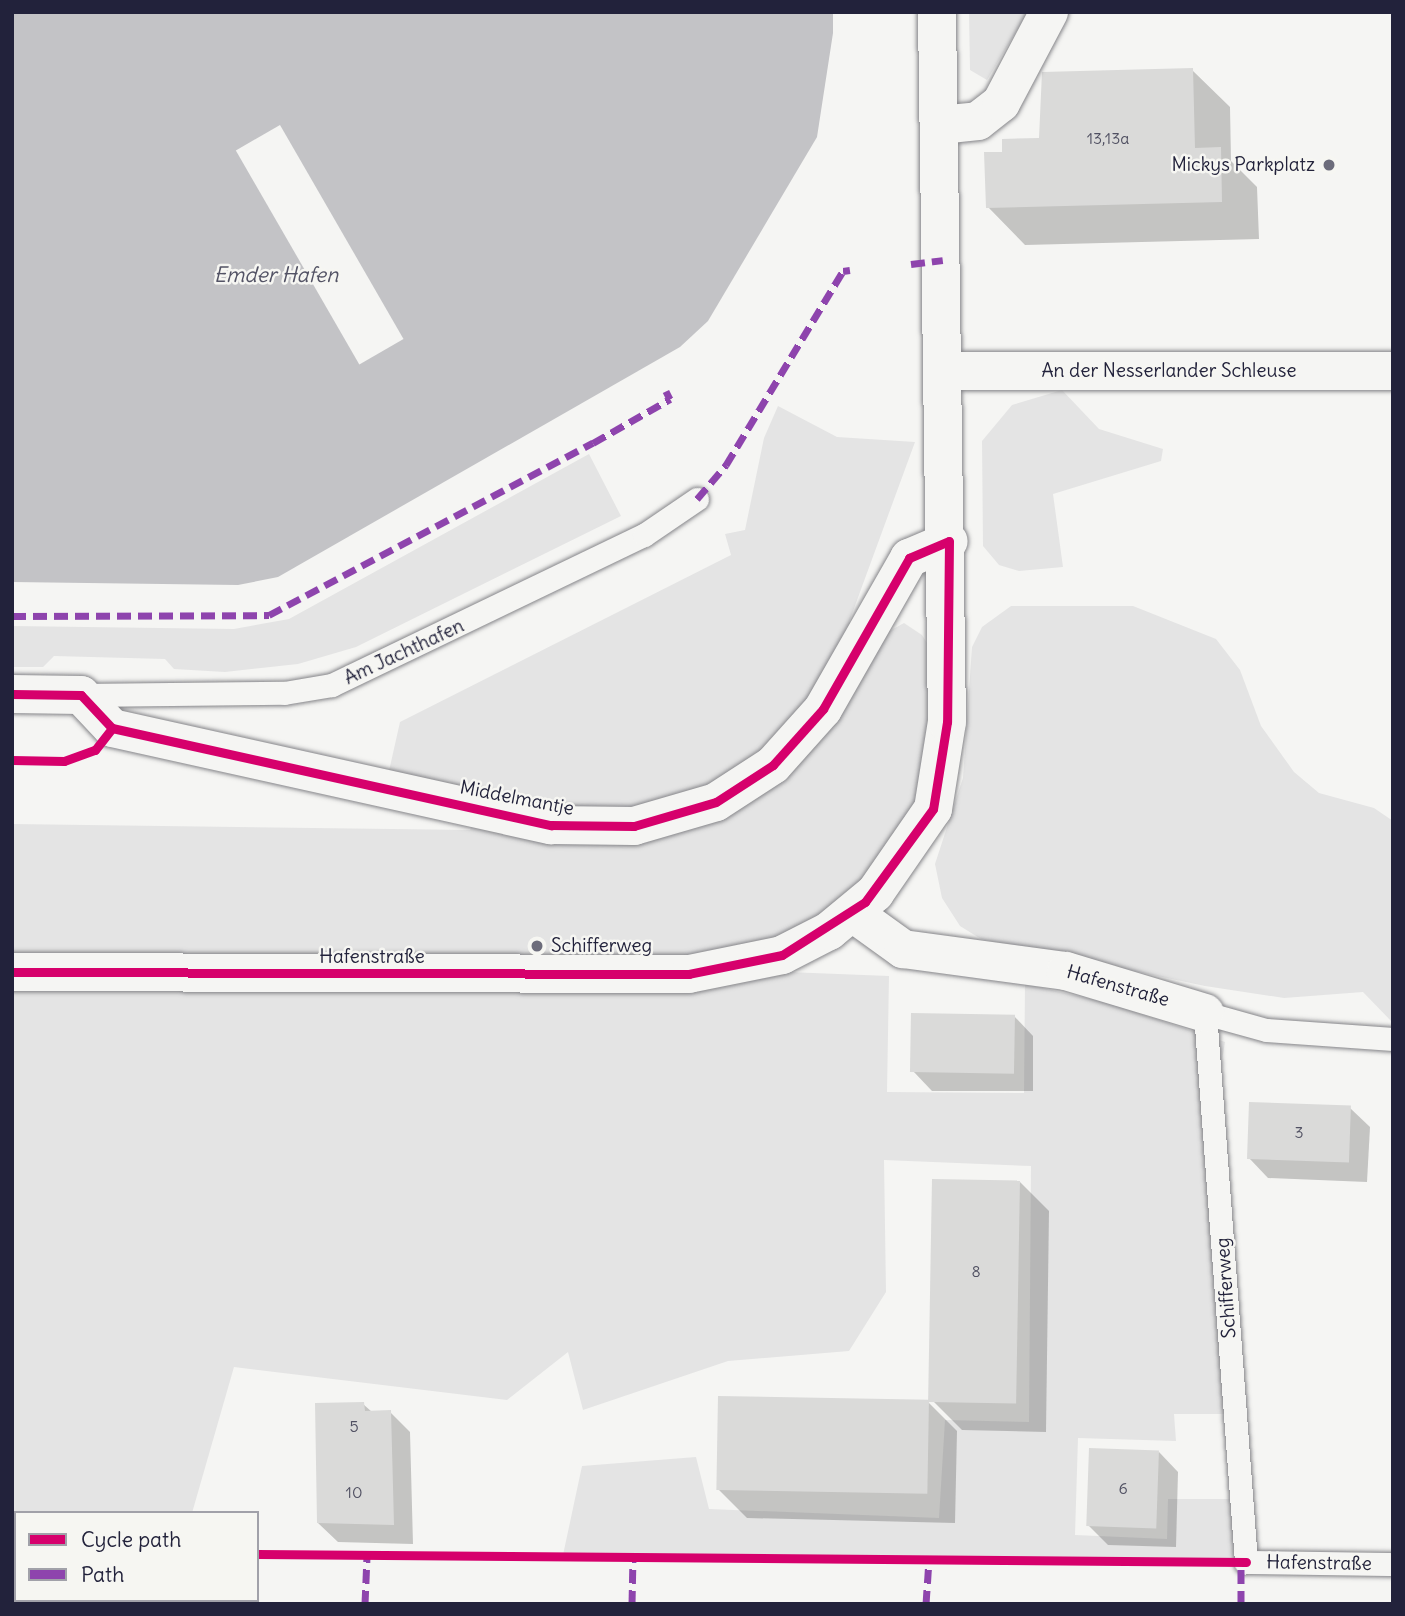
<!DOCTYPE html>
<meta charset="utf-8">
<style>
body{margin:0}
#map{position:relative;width:1405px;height:1616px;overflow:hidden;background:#f5f5f3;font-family:Delius,sans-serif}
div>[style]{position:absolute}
.green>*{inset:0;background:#e4e4e4}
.water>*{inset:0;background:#c3c3c6}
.pier>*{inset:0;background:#f5f5f3;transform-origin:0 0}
.shadow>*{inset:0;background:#0003}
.building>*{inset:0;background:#dadad9;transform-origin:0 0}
.roads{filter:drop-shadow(0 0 2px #858589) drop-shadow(0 0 2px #858589)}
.service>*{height:23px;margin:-11.5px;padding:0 11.5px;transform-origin:11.5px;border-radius:11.5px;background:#f5f5f3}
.minor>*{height:38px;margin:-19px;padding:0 19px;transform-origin:19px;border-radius:19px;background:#f5f5f3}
.tertiary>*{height:38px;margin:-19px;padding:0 19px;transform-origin:19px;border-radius:19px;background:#f5f5f3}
.quiet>*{height:7px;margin-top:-3.5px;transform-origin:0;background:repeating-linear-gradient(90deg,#8e44ad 0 14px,transparent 0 21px)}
.cycleway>*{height:9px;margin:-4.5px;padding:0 4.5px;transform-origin:4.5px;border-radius:4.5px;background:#d6006c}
.dots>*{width:19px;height:19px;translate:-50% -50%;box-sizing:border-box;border:4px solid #f6f6f2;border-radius:50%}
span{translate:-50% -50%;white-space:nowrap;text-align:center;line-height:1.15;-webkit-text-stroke:5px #f6f6f2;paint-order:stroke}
.number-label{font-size:16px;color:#505062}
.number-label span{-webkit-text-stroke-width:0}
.poi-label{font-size:19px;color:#22223b}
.right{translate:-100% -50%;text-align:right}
.left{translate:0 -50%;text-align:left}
.street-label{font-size:19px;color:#22223b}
.water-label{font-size:21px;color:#535365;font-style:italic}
.frame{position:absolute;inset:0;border:14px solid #22223b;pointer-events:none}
.legend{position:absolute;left:14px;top:1511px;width:245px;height:91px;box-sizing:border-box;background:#f6f6f2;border:2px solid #a1a1a9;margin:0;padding:9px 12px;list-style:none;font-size:21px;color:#22223b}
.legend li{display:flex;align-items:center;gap:14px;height:35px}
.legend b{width:35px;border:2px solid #a1a1a9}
</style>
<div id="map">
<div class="green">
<i style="clip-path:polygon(969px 12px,1028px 12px,987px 80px,970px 70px)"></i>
<i style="clip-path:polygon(1062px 390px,1099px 429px,1163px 449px,1161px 461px,1053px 494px,1063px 567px,1019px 571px,999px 565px,983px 546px,982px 441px,1012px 405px)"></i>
<i style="clip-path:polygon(778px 406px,837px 437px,915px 442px,849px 622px,886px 633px,904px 623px,922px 635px,950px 680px,947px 722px,893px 871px,735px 970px,889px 976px,887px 1092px,1024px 1093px,1025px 984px,1108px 1003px,1225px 1042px,1213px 1115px,1235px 1414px,1174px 1414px,1176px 1441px,1078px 1438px,1075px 1535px,1167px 1539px,1168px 1499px,1241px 1499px,1246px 1562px,563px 1555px,582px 1466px,696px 1457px,709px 1509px,939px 1518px,945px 1420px,1029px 1422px,1031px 1166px,884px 1160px,886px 1292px,849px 1351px,728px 1361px,583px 1410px,568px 1352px,507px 1400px,234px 1367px,192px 1513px,16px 1513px,16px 1600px,166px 1604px,12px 1604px,12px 824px,470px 830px,480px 790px,389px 771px,400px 722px,731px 555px,725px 534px,745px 530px,764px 438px)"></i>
<i style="clip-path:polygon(589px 454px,621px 516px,356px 647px,298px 664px,225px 672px,174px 669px,165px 659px,54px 656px,43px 667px,12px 667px,12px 626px,234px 629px,289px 619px)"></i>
<i style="clip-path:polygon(1011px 606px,1133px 606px,1216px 639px,1240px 670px,1261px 726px,1294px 772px,1319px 793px,1374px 808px,1393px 821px,1393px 1023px,1363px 992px,1284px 998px,1205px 986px,981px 939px,960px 926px,942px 898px,935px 864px,963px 778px,972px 647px,982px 627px)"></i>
</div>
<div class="water">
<i style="clip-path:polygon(12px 12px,833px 12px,833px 33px,817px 137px,708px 321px,680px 347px,278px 577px,238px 585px,12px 582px)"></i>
</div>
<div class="pier">
<i style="left:280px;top:125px;width:247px;height:51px;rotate:60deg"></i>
</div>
<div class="shadow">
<i style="clip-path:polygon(1192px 70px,1230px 107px,1231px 161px,1257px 187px,1259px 239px,1025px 245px,988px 207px,1040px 139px)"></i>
<i style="clip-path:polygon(1014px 1016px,1033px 1036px,1033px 1091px,932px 1091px,913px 1071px)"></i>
<i style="clip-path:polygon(1350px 1108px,1370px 1127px,1367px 1182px,1268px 1178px,1249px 1158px)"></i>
<i style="clip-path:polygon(1020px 1182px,1049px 1211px,1046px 1432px,962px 1430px,933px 1401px)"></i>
<i style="clip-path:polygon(928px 1402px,957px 1431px,955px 1523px,747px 1518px,718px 1489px)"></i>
<i style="clip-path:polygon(363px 1404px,372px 1412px,390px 1412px,410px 1432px,413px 1544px,338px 1542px,318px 1523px)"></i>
<i style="clip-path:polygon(1159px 1452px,1178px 1472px,1176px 1547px,1108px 1545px,1088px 1525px)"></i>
</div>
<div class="building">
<i style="clip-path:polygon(1193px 68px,1195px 148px,1221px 147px,1222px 202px,986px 208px,984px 152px,1002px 152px,1002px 139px,1039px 138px,1042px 72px)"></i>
<i style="left:911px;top:1013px;width:104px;height:59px;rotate:1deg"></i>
<i style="left:1249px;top:1102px;width:102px;height:57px;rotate:2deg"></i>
<i style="left:932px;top:1179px;width:88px;height:223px;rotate:1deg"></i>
<i style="left:718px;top:1396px;width:211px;height:94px;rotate:1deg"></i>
<i style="clip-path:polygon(364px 1402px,365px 1411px,391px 1410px,394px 1525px,317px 1523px,315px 1403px)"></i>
<i style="left:1089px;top:1448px;width:70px;height:78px;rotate:2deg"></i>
</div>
<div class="roads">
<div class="service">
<i style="left:81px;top:695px;width:203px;rotate:-0.6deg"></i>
<i style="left:284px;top:693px;width:49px;rotate:-9.5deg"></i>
<i style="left:332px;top:685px;width:346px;rotate:-25.7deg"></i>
<i style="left:644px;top:535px;width:64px;rotate:-34.2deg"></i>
<i style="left:1393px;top:1039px;width:127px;rotate:-175.9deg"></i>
<i style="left:1266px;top:1030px;width:63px;rotate:-164.4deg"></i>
<i style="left:1205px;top:1013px;width:551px;rotate:85.73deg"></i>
<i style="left:1246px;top:1562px;width:147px;rotate:0.8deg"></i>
</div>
<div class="minor">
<i style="left:940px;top:125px;width:38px;rotate:-6deg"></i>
<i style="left:978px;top:121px;width:29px;rotate:-38deg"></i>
<i style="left:1001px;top:103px;width:103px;rotate:-62.2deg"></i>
<i style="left:945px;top:371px;width:448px"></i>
<i style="left:12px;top:694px;width:69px;rotate:0.8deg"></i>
<i style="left:81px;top:695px;width:45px;rotate:46.8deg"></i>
<i style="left:112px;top:728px;width:450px;rotate:12.5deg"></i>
<i style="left:551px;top:825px;width:83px;rotate:0.7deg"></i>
<i style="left:634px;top:826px;width:85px;rotate:-16.3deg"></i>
<i style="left:716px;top:802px;width:68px;rotate:-33deg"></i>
<i style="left:773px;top:765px;width:75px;rotate:-48.2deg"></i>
<i style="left:823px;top:709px;width:174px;rotate:-60.3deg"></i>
<i style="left:909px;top:558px;width:43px;rotate:-23deg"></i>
<i style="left:853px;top:913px;width:62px;rotate:35.8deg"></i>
<i style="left:903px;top:949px;width:164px;rotate:7.7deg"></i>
<i style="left:1066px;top:971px;width:145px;rotate:16.8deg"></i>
</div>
<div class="tertiary">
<i style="left:12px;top:972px;width:677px;rotate:0.17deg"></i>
<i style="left:689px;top:974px;width:95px;rotate:-11.5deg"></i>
<i style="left:782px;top:955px;width:53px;rotate:-27.1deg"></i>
<i style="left:829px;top:931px;width:60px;rotate:-39.6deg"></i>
<i style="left:875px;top:893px;width:102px;rotate:-55.4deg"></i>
<i style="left:933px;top:809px;width:88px;rotate:-80.9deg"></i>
<i style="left:947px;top:722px;width:710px;rotate:-90.81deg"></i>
</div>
</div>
<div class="quiet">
<i style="left:911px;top:264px;width:32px;rotate:-7deg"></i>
<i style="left:697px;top:499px;width:45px;rotate:-49.5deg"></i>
<i style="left:726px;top:465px;width:227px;rotate:-58.9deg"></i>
<i style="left:843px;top:271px;width:7px;rotate:-8deg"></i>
<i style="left:12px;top:616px;width:257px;rotate:-0.2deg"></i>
<i style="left:269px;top:615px;width:367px;rotate:-28deg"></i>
<i style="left:593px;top:443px;width:89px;rotate:-29.7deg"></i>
<i style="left:670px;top:399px;width:9px;rotate:-117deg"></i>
<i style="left:12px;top:1551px;width:4px"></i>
<i style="left:74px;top:1604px;width:4px;rotate:-90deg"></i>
<i style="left:365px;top:1604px;width:48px;rotate:-87.6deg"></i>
<i style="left:632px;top:1604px;width:47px;rotate:-88.8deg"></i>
<i style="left:926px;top:1604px;width:44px;rotate:-86.1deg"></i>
<i style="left:1241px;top:1604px;width:42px;rotate:-90deg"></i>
</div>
<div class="cycleway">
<i style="left:12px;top:694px;width:69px;rotate:0.8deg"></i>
<i style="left:81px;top:695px;width:45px;rotate:46.8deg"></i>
<i style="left:112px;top:728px;width:450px;rotate:12.5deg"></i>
<i style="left:551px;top:825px;width:83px;rotate:0.7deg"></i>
<i style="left:634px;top:826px;width:85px;rotate:-16.3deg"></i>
<i style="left:716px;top:802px;width:68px;rotate:-33deg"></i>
<i style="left:773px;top:765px;width:75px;rotate:-48.2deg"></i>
<i style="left:823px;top:709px;width:174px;rotate:-60.3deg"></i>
<i style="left:909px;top:558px;width:43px;rotate:-23deg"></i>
<i style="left:949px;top:541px;width:181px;rotate:90.6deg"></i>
<i style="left:947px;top:722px;width:88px;rotate:99.1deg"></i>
<i style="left:933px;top:809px;width:115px;rotate:126.2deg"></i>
<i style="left:865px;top:902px;width:98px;rotate:147.4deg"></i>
<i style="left:782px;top:955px;width:95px;rotate:168.5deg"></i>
<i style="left:689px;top:974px;width:677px;rotate:-179.83deg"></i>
<i style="left:12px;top:760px;width:52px;rotate:1.1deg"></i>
<i style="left:64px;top:761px;width:33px;rotate:-20deg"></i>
<i style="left:95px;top:750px;width:28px;rotate:-52deg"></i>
<i style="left:257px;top:1554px;width:989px;rotate:0.46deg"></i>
</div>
<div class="dots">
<i style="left:1329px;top:165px;background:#6c6c7b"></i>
<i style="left:537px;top:946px;background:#6c6c7b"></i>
</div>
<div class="number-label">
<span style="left:1108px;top:138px">13,13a</span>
<span style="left:1299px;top:1132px">3</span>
<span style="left:976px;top:1271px">8</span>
<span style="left:354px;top:1426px">5</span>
<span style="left:1123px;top:1488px">6</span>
<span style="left:354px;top:1492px">10</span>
</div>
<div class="poi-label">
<span class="right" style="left:1315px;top:165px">Mickys Parkplatz</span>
<span class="left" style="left:551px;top:946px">Schifferweg</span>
</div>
<div class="street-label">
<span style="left:1169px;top:371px">An der Nesserlander Schleuse</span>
<span style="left:404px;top:652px;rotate:-25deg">Am Jachthafen</span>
<span style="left:517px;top:798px;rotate:11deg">Middelmantje</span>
<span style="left:372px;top:957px">Hafenstraße</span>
<span style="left:1118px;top:986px;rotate:16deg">Hafenstraße</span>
<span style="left:1226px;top:1288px;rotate:-94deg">Schifferweg</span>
<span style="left:1319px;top:1563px;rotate:1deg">Hafenstraße</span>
</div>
<div class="water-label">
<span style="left:276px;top:275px">Emder Hafen</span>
</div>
<div class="frame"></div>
<ul class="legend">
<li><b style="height:9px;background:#d6006c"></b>Cycle path</li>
<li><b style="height:9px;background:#8e44ad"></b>Path</li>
</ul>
</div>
